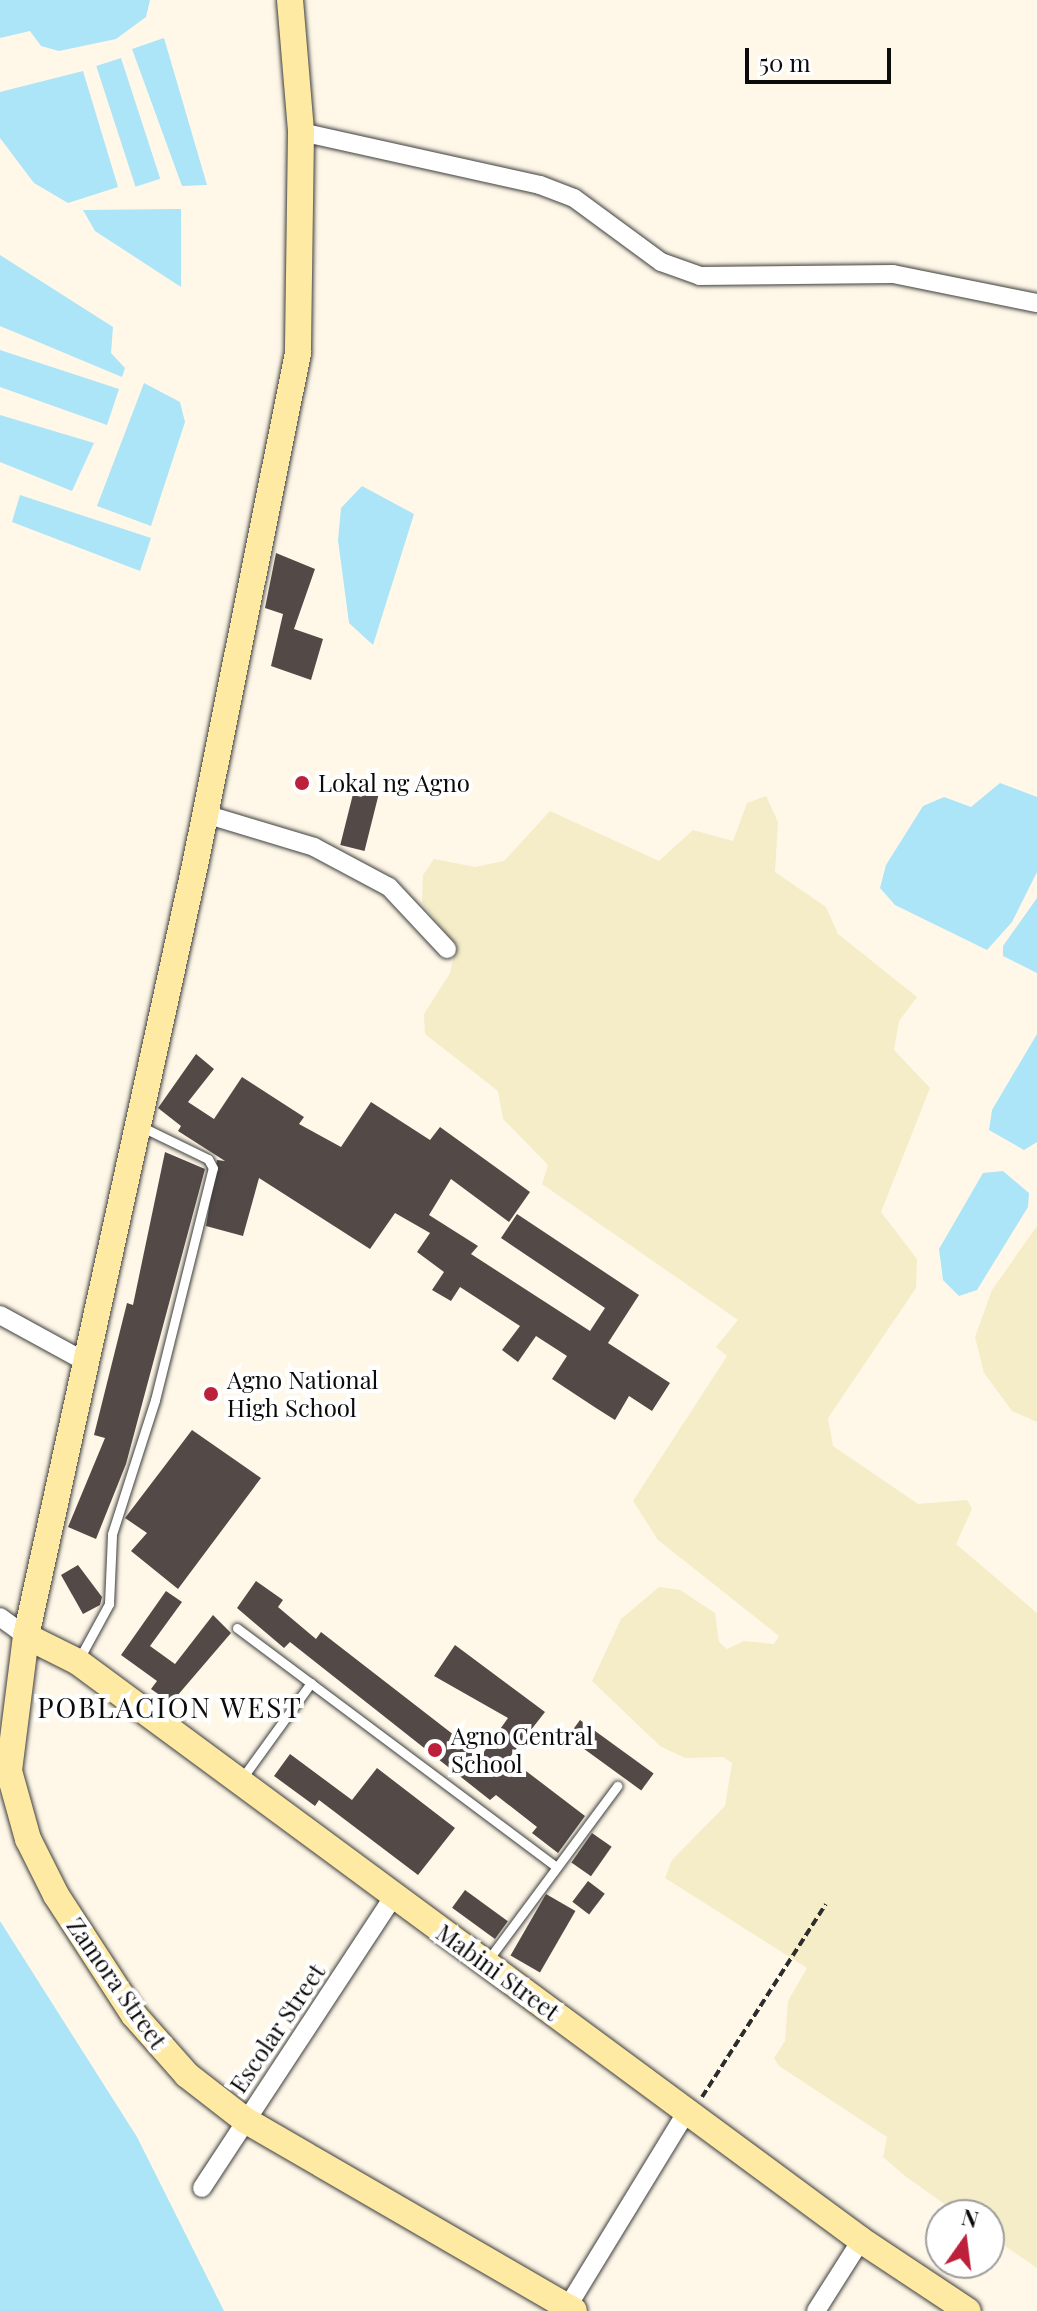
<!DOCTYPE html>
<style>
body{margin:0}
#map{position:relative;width:1037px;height:2311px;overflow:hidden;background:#fff8e8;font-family:"Playfair Display",serif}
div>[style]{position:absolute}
.farmland>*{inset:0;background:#f5ecc8}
.water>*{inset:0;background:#ace4f8;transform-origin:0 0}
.building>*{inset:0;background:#534a47;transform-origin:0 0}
.path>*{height:4px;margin-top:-2px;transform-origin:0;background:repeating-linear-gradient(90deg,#2d2d2d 0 8px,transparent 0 12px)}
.roads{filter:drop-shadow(0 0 2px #3e3e3e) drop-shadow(0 0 2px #3e3e3e)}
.lane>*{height:9px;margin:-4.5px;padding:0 4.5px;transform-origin:4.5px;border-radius:4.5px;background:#fff}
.street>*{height:18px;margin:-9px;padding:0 9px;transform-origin:9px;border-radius:9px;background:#fff}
.secondary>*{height:26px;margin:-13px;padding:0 13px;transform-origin:13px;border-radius:13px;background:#ffeaa3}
.dots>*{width:22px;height:22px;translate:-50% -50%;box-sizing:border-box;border:4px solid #fff;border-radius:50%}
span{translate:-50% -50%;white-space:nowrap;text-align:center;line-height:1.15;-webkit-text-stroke:8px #fff;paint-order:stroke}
.poi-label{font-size:24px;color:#0b0b0b}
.left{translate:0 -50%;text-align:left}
.street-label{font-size:24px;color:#0b0b0b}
.quarter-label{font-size:28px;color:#0b0b0b;letter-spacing:2px}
.north{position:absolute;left:925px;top:2199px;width:80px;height:80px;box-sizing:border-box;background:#fff;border:2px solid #9d9d9d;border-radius:50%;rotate:14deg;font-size:22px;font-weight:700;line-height:32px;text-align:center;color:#0b0b0b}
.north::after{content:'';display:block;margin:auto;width:28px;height:36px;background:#bd203a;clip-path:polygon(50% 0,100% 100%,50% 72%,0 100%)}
.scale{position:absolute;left:745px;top:48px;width:146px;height:36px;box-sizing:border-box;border:4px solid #0b0b0b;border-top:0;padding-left:10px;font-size:24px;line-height:28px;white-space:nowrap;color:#0b0b0b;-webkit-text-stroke:6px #fff;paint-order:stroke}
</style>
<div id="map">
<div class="farmland">
<i style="clip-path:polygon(766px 796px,778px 822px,775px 872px,826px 907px,838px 934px,917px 997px,899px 1021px,894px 1050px,930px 1088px,881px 1212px,917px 1259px,916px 1288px,828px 1418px,833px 1446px,918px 1504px,967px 1500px,972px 1509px,956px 1544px,1037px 1613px,1037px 2268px,989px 2235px,989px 2215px,960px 2215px,905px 2176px,883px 2157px,887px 2137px,779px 2066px,774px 2058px,785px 2041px,788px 2001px,807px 1968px,665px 1878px,672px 1860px,725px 1806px,732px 1763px,723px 1757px,685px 1758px,660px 1746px,592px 1681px,621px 1619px,659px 1587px,680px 1590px,715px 1613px,719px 1642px,727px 1649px,744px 1641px,774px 1644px,779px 1636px,658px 1540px,633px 1501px,727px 1356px,716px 1347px,738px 1320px,542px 1184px,548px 1165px,503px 1119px,498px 1091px,425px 1034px,424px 1014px,450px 973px,456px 946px,422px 903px,423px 875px,434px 859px,475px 867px,504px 861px,550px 811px,659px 861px,693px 830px,733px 841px,747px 803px)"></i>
<i style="clip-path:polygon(1037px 1226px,1037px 1422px,1012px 1411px,984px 1373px,975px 1337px,992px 1290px)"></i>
</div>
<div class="water">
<i style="clip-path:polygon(0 0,150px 0,146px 17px,116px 39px,59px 51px,41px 46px,30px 31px,0 38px)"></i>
<i style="clip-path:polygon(164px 38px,207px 185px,182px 186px,132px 49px)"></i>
<i style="left:121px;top:58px;width:127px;height:26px;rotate:72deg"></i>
<i style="clip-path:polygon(83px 71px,118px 187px,68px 203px,34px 183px,0 138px,0 92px)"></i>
<i style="clip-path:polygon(181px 209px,181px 287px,95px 231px,83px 210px)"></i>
<i style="clip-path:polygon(0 255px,113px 327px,111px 353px,125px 368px,122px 377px,0 326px)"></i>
<i style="clip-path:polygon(0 350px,119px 389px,107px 425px,0 387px)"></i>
<i style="clip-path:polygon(144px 383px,180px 402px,185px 422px,151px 526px,97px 506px)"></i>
<i style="clip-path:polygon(0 415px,94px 443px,72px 491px,0 462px)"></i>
<i style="clip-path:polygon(362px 486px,414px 514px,373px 645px,349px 623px,338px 540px,341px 508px)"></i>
<i style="clip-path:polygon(20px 495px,151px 538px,140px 571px,12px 522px)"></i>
<i style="clip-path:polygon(1000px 783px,1037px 797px,1037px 872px,1012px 922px,987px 950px,895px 905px,880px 888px,886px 865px,923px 806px,944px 797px,971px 807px)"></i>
<i style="clip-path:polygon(1037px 898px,1037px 973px,1003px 956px,1003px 946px)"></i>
<i style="clip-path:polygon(1037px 1034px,1037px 1142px,1024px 1150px,989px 1130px,992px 1110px)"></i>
<i style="clip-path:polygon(1003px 1171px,1029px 1193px,1028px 1207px,977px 1290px,959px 1296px,943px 1280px,939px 1249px,983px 1173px)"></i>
<i style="clip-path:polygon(0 1921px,137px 2137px,224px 2311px,0 2311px)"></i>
</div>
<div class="building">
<i style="clip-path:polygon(276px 553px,315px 569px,294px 629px,323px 639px,311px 680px,271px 666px,283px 614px,265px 608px)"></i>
<i style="left:356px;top:782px;width:25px;height:65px;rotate:14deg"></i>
<i style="clip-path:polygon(196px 1054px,214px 1069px,188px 1102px,214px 1119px,242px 1077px,304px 1117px,299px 1124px,341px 1147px,371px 1102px,430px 1140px,440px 1127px,530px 1192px,509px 1222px,451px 1179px,429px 1215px,478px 1246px,471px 1254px,590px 1331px,605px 1308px,501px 1238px,517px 1214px,639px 1295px,608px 1343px,670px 1383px,652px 1411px,629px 1396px,615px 1420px,596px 1408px,552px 1379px,567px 1356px,536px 1336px,518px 1362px,502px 1350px,520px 1326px,460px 1287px,451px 1301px,432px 1290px,444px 1272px,417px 1252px,430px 1233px,395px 1213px,370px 1249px,259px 1178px,243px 1236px,206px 1226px,217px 1160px,225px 1161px,178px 1131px,181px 1126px,158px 1108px)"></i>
<i style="clip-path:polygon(165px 1152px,205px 1169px,126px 1464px,96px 1539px,68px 1527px,105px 1438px,94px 1435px,127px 1303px,133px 1305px)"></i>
<i style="clip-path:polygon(192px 1430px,261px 1478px,178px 1589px,131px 1551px,147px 1533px,125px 1518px)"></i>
<i style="clip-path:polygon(78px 1565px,102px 1597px,100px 1605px,83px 1614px,61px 1575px)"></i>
<i style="clip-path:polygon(256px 1581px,283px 1600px,278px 1607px,316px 1639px,321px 1632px,481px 1756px,508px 1718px,434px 1676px,455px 1645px,545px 1712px,509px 1758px,585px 1816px,558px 1853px,532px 1833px,537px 1827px,496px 1795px,490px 1800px,290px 1642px,284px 1648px,237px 1608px)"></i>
<i style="clip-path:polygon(166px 1591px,182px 1602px,150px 1646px,175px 1664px,213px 1615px,231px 1633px,171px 1703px,151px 1689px,157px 1681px,121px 1655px)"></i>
<i style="left:580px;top:1720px;width:91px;height:21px;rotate:36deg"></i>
<i style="clip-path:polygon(290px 1754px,352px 1800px,377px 1768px,455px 1828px,418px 1875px,319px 1800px,315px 1806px,274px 1776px)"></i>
<i style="left:592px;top:1833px;width:24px;height:36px;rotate:35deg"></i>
<i style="left:588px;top:1881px;width:21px;height:26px;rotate:37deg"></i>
<i style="left:465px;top:1890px;width:53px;height:22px;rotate:36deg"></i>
<i style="left:546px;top:1894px;width:34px;height:71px;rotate:30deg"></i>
</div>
<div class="path">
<i style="left:702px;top:2097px;width:229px;rotate:-57.3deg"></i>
</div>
<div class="roads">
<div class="lane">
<i style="left:237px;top:1628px;width:399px;rotate:36.8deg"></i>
<i style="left:79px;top:1659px;width:63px;rotate:-61.4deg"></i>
<i style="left:109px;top:1604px;width:70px;rotate:-87.5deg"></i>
<i style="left:112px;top:1534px;width:141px;rotate:-72.2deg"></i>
<i style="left:155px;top:1400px;width:239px;rotate:-76deg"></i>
<i style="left:213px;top:1168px;width:10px;rotate:-119deg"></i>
<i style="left:208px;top:1159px;width:73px;rotate:-154.1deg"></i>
<i style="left:240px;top:1781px;width:121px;rotate:-54.1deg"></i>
<i style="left:488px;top:1960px;width:217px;rotate:-53.4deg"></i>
</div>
<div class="street">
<i style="left:301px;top:132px;width:245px;rotate:12.5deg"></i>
<i style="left:540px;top:185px;width:36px;rotate:21deg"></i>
<i style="left:574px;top:198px;width:108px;rotate:36.3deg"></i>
<i style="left:661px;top:262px;width:41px;rotate:19.7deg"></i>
<i style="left:700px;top:276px;width:193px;rotate:-0.6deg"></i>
<i style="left:893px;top:274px;width:147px;rotate:11.4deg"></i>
<i style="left:205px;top:814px;width:114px;rotate:16.8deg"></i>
<i style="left:314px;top:847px;width:85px;rotate:28.1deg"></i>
<i style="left:389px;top:887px;width:85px;rotate:46.9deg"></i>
<i style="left:0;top:1315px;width:98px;rotate:28.7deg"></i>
<i style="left:0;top:1617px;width:32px;rotate:36deg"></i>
<i style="left:202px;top:2188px;width:349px;rotate:-56.7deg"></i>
<i style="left:565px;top:2311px;width:234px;rotate:-58.6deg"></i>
<i style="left:816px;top:2311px;width:84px;rotate:-57.6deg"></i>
</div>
<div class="secondary">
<i style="left:290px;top:0;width:132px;rotate:85.2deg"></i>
<i style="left:301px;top:132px;width:221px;rotate:90.8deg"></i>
<i style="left:298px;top:353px;width:522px;rotate:101.37deg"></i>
<i style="left:195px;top:865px;width:789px;rotate:102.36deg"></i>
<i style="left:26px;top:1636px;width:136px;rotate:97.2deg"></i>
<i style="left:9px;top:1771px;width:71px;rotate:74.4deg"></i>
<i style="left:28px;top:1839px;width:63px;rotate:63.4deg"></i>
<i style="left:56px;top:1895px;width:143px;rotate:57deg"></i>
<i style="left:134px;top:2015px;width:80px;rotate:48.5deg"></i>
<i style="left:187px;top:2075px;width:73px;rotate:37.8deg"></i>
<i style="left:245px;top:2120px;width:380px;rotate:30.1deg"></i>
<i style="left:26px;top:1636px;width:58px;rotate:26.6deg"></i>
<i style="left:78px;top:1662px;width:973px;rotate:36.43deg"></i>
<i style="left:861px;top:2240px;width:128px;rotate:33.6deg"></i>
</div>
</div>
<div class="dots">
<i style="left:302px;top:783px;background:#bd203a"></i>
<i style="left:211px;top:1394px;background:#bd203a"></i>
<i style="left:435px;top:1750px;background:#bd203a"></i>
</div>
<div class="poi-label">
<span class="left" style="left:318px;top:783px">Lokal ng Agno</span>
<span class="left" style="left:227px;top:1394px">Agno National<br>High School</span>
<span class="left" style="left:451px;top:1750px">Agno Central<br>School</span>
</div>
<div class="street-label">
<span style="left:498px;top:1972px;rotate:36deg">Mabini Street</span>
<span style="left:117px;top:1983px;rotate:55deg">Zamora Street</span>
<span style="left:277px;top:2028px;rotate:-56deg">Escolar Street</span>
</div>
<div class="quarter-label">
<span style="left:170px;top:1707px">POBLACION WEST</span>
</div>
<div class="north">N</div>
<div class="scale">50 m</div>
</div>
